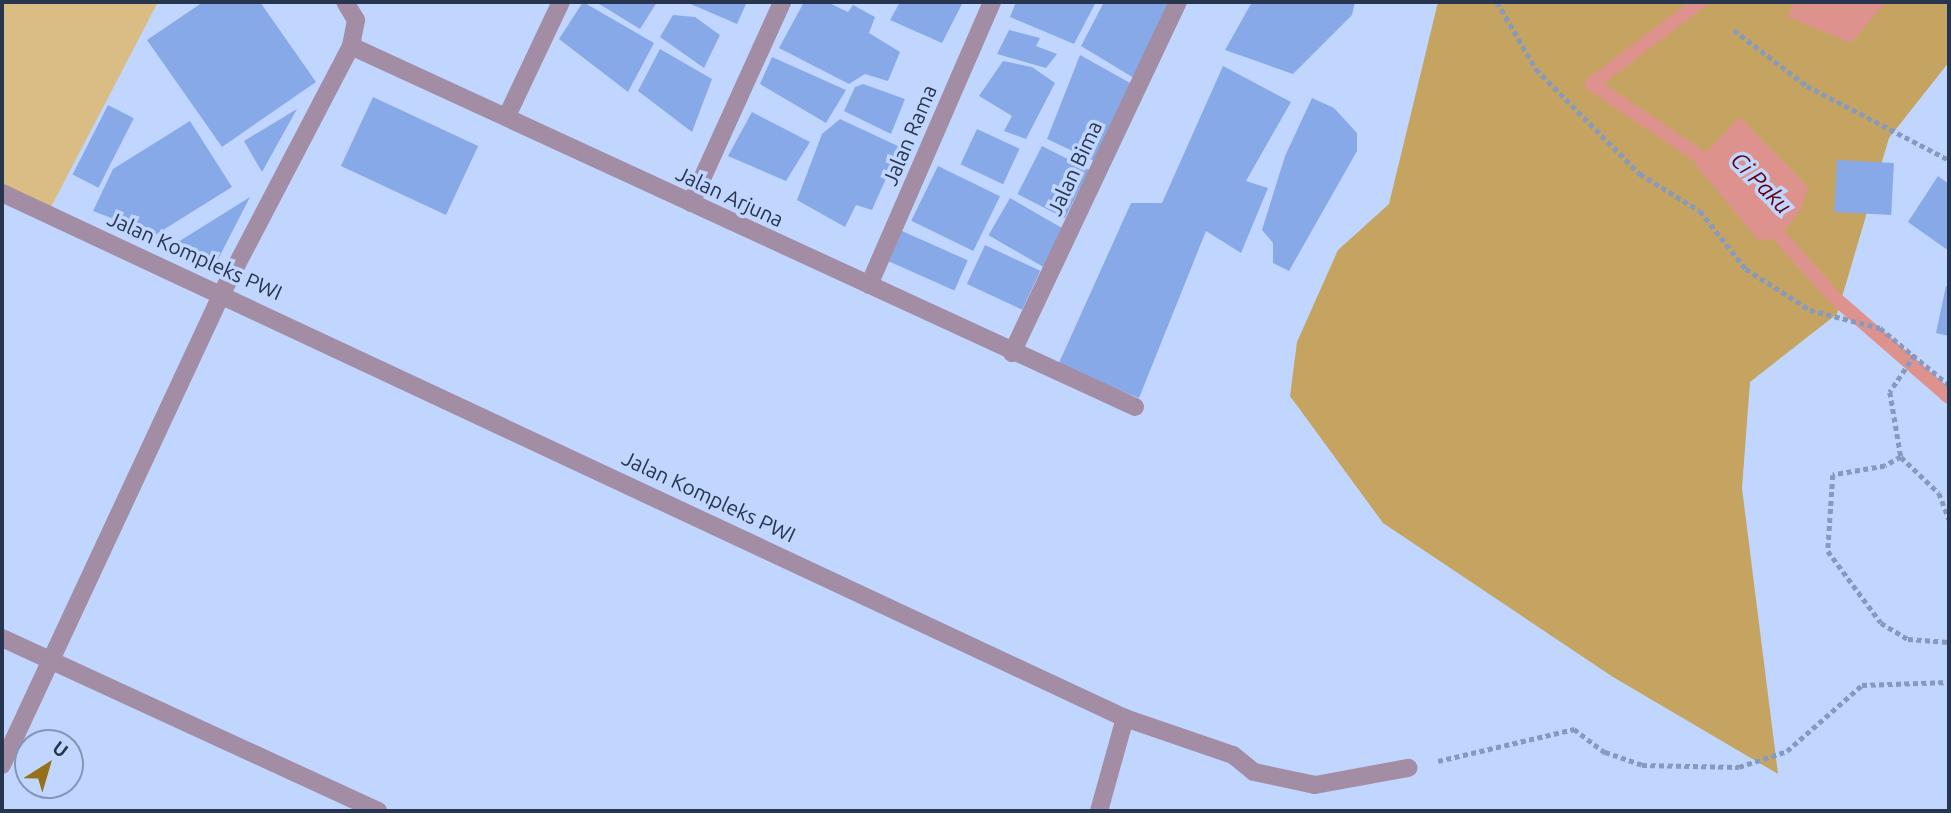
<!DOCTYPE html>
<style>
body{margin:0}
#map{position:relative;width:1951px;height:813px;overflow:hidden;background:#c1d6fe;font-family:Ubuntu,sans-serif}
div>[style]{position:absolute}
.green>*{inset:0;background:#d9bd85}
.forest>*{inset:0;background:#c5a461}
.water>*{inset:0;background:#de928d}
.stream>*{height:14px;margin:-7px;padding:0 7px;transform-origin:7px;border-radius:7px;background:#de928d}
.building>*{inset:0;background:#88a9e8;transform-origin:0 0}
.path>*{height:4.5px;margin-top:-2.25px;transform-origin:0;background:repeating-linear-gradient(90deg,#8799bc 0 5px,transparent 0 8.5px)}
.street>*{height:18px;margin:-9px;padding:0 9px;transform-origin:9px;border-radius:9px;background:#a38da5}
span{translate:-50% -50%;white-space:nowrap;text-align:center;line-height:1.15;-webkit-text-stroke:7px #c1d6fe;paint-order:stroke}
.street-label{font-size:21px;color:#27354f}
.water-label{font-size:23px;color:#60010e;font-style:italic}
.frame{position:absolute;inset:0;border:4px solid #27354f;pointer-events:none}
.north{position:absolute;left:14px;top:729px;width:70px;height:70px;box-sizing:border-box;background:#c1d6fe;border:2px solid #8396b8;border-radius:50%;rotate:37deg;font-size:19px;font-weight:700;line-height:28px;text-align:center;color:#27354f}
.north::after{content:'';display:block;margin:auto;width:24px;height:32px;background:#96711a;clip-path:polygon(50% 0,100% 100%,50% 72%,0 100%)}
</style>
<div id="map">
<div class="green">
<i style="clip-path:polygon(2px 2px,158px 2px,50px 209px,2px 185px)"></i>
</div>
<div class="forest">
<i style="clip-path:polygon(1438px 2px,1949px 2px,1949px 62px,1889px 138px,1837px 314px,1750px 382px,1742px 488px,1778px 774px,1613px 677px,1383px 523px,1290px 396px,1297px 342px,1338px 250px,1389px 204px)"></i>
</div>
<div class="water">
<i style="clip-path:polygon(1794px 2px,1886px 2px,1851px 43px,1788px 17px)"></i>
<i style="clip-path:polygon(1740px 117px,1808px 187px,1801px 209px,1778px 239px,1758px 240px,1695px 164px)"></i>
</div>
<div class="stream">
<i style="left:1700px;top:2px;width:136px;rotate:142.8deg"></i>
<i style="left:1592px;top:84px;width:147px;rotate:33.9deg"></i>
<i style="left:1769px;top:224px;width:99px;rotate:48.3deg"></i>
<i style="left:1835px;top:298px;width:151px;rotate:41deg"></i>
</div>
<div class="building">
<i style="clip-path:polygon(203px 2px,260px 2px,316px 82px,222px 147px,147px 40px)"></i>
<i style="clip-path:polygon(583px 2px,654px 43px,628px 92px,559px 39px)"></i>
<i style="clip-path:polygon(596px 2px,657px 2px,640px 29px)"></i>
<i style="clip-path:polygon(686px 2px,747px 2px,737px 24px)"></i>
<i style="clip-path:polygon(804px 2px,827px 2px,848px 12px,853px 5px,875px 17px,869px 33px,900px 52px,888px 81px,865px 74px,849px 84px,779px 48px)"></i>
<i style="clip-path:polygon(900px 2px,963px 2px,942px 43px,890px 20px)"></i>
<i style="clip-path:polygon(1016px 2px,1096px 2px,1074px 44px,1010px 17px)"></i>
<i style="clip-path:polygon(1104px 2px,1172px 2px,1139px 81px,1081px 46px)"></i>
<i style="clip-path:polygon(1252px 2px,1355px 2px,1352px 15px,1293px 74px,1225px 50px)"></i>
<i style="clip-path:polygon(673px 15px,695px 17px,720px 35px,704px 68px,660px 37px)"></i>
<i style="clip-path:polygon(1009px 30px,1040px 38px,1036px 46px,1057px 54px,1046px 68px,997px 54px)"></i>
<i style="clip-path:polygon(660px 49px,712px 79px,692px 132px,638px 91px)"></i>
<i style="clip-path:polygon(1080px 55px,1132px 84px,1094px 161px,1047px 139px)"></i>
<i style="clip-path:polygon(772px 57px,846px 90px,826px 123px,760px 84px)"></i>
<i style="clip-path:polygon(1003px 61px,1032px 67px,1055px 83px,1026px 139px,1004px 131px,1012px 116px,979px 96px)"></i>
<i style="clip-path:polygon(1223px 66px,1291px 102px,1246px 181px,1268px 188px,1241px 253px,1206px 231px,1139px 398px,1058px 365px,1131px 203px,1162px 203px)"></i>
<i style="clip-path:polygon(863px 84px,905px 99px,891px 134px,844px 111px,855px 87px)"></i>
<i style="left:373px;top:97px;width:116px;height:76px;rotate:25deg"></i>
<i style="clip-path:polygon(1312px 98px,1334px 108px,1357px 133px,1357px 151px,1289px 271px,1273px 263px,1273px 243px,1262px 230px,1285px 156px)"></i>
<i style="left:108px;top:105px;width:29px;height:78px;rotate:27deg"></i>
<i style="clip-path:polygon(297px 109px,262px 172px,244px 141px)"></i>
<i style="clip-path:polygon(752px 112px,810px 142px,786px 181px,728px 156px)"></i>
<i style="clip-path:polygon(840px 119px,900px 147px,872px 210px,856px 205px,845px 227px,797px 200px,822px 134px)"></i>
<i style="clip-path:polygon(190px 121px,232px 187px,155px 235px,93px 211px,113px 169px)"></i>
<i style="left:977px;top:129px;width:47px;height:39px;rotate:25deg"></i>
<i style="left:1042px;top:146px;width:53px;height:54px;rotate:27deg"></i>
<i style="left:1837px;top:160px;width:57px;height:52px;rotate:3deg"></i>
<i style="left:938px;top:166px;width:69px;height:61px;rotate:26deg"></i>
<i style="clip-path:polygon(1938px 176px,1949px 184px,1949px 251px,1908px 222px)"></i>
<i style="clip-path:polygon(250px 197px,211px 273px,167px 249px)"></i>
<i style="left:1010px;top:198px;width:66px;height:43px;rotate:30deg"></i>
<i style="left:902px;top:231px;width:72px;height:33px;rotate:24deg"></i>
<i style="left:985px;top:245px;width:61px;height:43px;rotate:25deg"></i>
<i style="clip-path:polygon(1946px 286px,1949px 287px,1949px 336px,1936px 333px)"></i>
</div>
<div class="path">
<i style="left:1497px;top:2px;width:78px;rotate:59.8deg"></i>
<i style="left:1536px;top:69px;width:148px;rotate:45.3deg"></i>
<i style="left:1640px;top:174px;width:70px;rotate:31.7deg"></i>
<i style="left:1700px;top:211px;width:74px;rotate:51.6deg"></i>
<i style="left:1746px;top:269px;width:76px;rotate:32.6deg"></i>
<i style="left:1810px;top:310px;width:72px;rotate:14.4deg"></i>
<i style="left:1880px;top:328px;width:89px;rotate:39.6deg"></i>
<i style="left:1734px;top:30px;width:92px;rotate:37.5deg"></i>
<i style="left:1807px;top:86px;width:160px;rotate:27.5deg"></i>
<i style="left:1915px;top:355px;width:45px;rotate:124deg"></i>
<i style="left:1890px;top:392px;width:66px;rotate:80.4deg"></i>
<i style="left:1901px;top:457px;width:52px;rotate:43.5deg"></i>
<i style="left:1939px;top:493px;width:28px;rotate:69deg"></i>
<i style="left:1901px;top:457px;width:18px;rotate:151deg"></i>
<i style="left:1885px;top:466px;width:53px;rotate:170.2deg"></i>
<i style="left:1833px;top:475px;width:76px;rotate:93.8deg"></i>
<i style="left:1828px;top:551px;width:89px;rotate:53.6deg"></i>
<i style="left:1881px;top:623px;width:31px;rotate:31deg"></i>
<i style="left:1908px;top:639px;width:41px;rotate:4.2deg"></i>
<i style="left:1438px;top:761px;width:140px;rotate:-13.2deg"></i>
<i style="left:1574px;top:729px;width:39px;rotate:37deg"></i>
<i style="left:1605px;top:752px;width:39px;rotate:19deg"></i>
<i style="left:1642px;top:765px;width:97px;rotate:1.2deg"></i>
<i style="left:1739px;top:767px;width:51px;rotate:-18.4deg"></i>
<i style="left:1787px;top:751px;width:100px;rotate:-41.3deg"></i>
<i style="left:1862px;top:685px;width:87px;rotate:-2deg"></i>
</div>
<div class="street">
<i style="left:351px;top:46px;width:863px;rotate:24.72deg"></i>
<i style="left:507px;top:116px;width:126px;rotate:-64.7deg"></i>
<i style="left:2px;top:193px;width:1240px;rotate:25.06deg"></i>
<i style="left:1125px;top:718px;width:114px;rotate:18.9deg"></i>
<i style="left:1233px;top:755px;width:27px;rotate:39deg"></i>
<i style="left:1254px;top:772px;width:62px;rotate:12deg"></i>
<i style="left:1315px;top:785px;width:95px;rotate:-10.4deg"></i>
<i style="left:691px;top:203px;width:221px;rotate:-65.6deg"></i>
<i style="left:869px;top:285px;width:309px;rotate:-66.5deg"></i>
<i style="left:1012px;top:353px;width:388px;rotate:-64.7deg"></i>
<i style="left:2px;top:638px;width:414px;rotate:24.7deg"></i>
<i style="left:2px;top:765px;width:523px;rotate:-65deg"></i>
<i style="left:223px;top:291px;width:276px;rotate:-62.4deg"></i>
<i style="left:351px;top:46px;width:26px;rotate:-79deg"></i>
<i style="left:356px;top:20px;width:21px;rotate:-121deg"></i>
<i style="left:1099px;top:811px;width:97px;rotate:-74.4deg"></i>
</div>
<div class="street-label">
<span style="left:909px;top:135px;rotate:-67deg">Jalan Rama</span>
<span style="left:1074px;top:168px;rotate:-65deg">Jalan Bima</span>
<span style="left:730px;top:196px;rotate:25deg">Jalan Arjuna</span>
<span style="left:195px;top:255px;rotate:24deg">Jalan Kompleks PWI</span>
<span style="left:709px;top:496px;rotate:25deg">Jalan Kompleks PWI</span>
</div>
<div class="water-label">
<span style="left:1761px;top:183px;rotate:46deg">Ci Paku</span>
</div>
<div class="frame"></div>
<div class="north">U</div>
</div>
